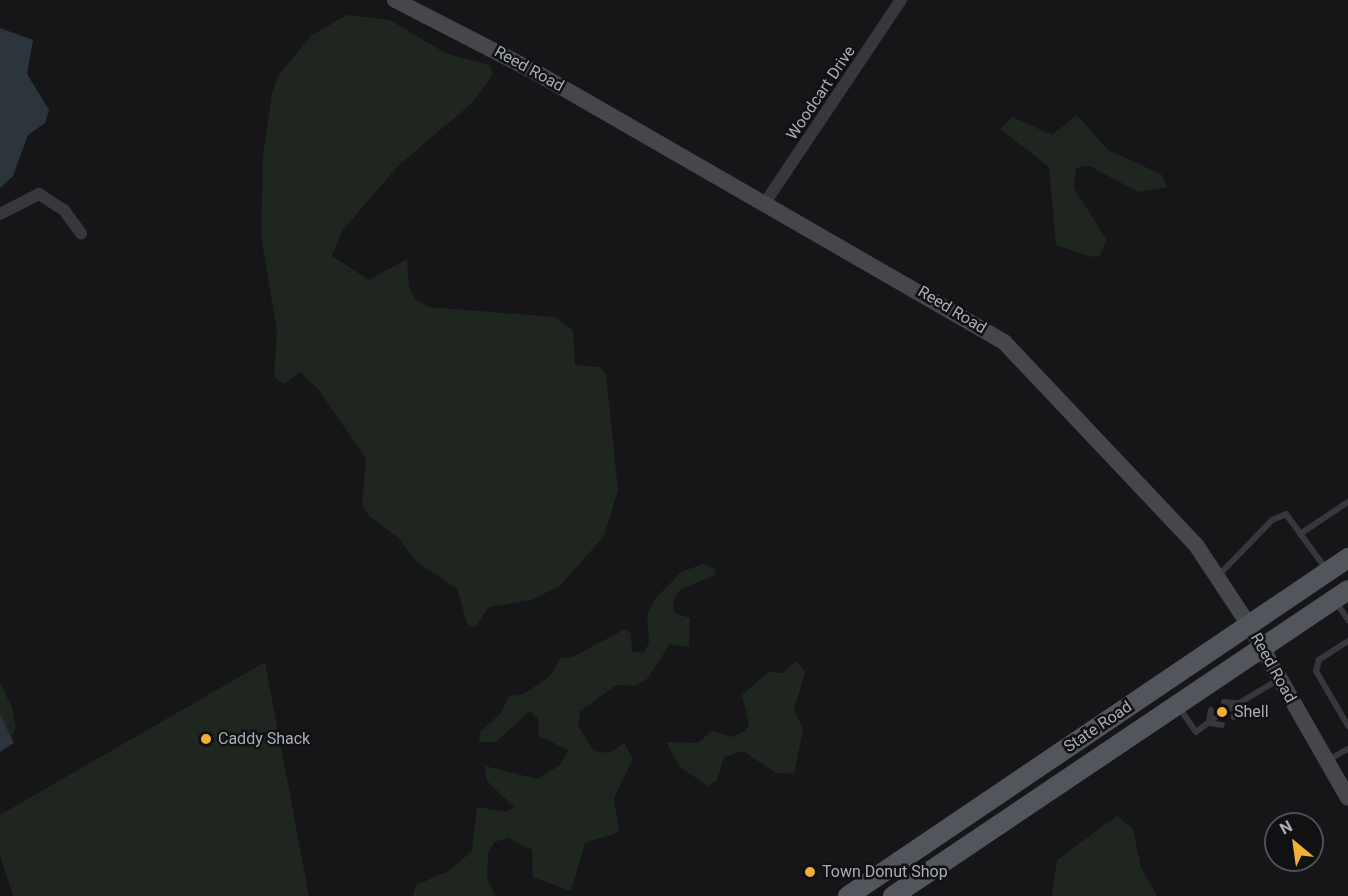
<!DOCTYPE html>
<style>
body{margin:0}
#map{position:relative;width:1348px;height:896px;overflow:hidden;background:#161618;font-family:Roboto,sans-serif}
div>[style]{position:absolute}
.green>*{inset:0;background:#1e261f}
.water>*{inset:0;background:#2c353c}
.lane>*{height:6px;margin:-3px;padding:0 3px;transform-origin:3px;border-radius:3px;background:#37383d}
.street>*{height:12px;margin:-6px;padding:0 6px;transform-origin:6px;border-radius:6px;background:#37383d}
.secondary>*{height:16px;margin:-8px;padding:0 8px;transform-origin:8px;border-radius:8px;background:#45474d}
.primary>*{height:20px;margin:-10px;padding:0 10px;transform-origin:10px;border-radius:10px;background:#53555c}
.dots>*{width:16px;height:16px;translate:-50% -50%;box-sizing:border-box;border:3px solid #111113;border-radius:50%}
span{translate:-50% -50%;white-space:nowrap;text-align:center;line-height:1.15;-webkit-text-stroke:5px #111113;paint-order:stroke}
.street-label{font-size:16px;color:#a8adb8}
.poi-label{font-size:16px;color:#a8adb8}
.left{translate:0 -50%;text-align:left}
.north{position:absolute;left:1264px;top:812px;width:60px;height:60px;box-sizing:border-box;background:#111113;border:2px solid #4d4f55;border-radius:50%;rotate:331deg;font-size:16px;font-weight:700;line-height:24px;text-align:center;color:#a8adb8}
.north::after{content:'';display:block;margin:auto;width:21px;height:27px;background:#f2b134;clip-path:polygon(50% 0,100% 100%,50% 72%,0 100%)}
</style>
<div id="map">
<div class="green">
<i style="clip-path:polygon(347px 15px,390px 20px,447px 54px,490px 65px,493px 74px,473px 102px,398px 166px,343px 230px,332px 256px,369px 280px,407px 259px,409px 287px,415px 299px,429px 307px,555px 317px,573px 330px,575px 365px,599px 367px,606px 374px,618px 490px,604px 536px,560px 586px,531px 600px,489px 607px,474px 628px,467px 623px,457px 589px,415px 561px,399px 538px,368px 515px,362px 504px,366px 459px,319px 390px,300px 372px,284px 384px,274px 377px,277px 332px,261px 236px,263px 155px,272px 94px,278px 76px,312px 35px)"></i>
<i style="clip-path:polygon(1077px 115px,1108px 150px,1161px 174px,1167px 187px,1138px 192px,1090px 166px,1076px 168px,1074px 188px,1106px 239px,1101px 255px,1092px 257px,1056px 245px,1049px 167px,1000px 129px,1012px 117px,1052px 135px)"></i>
<i style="clip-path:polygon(703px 564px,716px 569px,715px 575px,680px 590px,673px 602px,674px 613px,690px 618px,689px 647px,670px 644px,647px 679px,634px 686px,616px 685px,580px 711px,578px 726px,594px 751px,609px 753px,624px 743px,633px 759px,614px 798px,619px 832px,585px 843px,571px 891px,533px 877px,532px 850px,508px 838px,494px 842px,488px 854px,487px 880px,496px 896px,413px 896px,416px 885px,449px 871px,472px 851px,477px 807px,507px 812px,514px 807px,487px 781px,485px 766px,537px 779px,560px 765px,568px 750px,539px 736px,538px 719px,530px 711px,496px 742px,479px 742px,480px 732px,501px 713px,509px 696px,524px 694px,550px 676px,561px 658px,573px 657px,625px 629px,631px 633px,632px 652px,644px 652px,649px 643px,647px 614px,656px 598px,681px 572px)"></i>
<i style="clip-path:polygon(796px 661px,805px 672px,794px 710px,803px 729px,794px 774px,776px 773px,743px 751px,724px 757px,717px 780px,708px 786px,680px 767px,666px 742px,698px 743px,712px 731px,732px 737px,745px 731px,749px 725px,742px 695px,768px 672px,783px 673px)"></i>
<i style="clip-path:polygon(265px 662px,309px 896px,13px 896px,0 855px,0 815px)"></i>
<i style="clip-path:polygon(0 682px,12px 708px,16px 729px,11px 737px,0 714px)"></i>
<i style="clip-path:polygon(1117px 816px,1133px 829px,1141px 868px,1157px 896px,1052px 896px,1057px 860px)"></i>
</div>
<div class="water">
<i style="clip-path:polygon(0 28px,33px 40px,27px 74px,49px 110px,45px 123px,28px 135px,13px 176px,0 188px)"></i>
<i style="clip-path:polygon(0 714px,14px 743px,0 752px)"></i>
</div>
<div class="lane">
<i style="left:1300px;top:534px;width:58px;rotate:-33.7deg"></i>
<i style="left:1218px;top:576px;width:78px;rotate:-46deg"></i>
<i style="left:1272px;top:520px;width:15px;rotate:-23deg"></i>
<i style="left:1286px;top:514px;width:68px;rotate:54deg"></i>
<i style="left:1336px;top:602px;width:22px;rotate:56deg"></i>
<i style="left:1348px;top:641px;width:35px;rotate:147deg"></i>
<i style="left:1319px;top:660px;width:11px;rotate:105deg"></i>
<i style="left:1316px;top:671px;width:64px;rotate:59.8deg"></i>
<i style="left:1224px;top:702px;width:12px;rotate:5deg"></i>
<i style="left:1179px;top:707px;width:30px;rotate:56deg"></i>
<i style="left:1196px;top:732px;width:25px;rotate:-37deg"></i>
<i style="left:1229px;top:709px;width:57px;rotate:-30.6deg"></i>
<i style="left:1234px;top:717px;width:14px;rotate:-78deg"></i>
<i style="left:1209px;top:722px;width:12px;rotate:-81deg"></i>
<i style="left:1209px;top:723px;width:13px;rotate:9deg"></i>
<i style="left:1328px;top:760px;width:23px;rotate:-29deg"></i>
</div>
<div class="street">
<i style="left:765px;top:203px;width:244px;rotate:-56.2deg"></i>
<i style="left:0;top:214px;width:44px;rotate:-27.1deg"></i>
<i style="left:39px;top:194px;width:30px;rotate:33deg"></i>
<i style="left:64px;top:210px;width:29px;rotate:54deg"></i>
</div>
<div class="secondary">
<i style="left:395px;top:0;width:160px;rotate:27.2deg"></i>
<i style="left:537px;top:73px;width:539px;rotate:29.94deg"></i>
<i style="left:1004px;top:342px;width:279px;rotate:46.6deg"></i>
<i style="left:1196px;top:545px;width:96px;rotate:56.5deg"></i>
<i style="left:1249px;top:625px;width:199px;rotate:60.2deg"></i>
</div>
<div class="primary">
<i style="left:848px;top:896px;width:604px;rotate:-34.06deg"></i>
<i style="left:893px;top:896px;width:548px;rotate:-33.92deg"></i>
</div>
<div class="dots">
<i style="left:1222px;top:712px;background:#f2b134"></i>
<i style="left:206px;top:739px;background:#f2b134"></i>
<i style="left:810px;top:872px;background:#f2b134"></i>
</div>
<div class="street-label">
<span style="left:529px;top:69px;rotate:29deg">Reed Road</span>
<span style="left:821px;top:93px;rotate:-56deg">Woodcart Drive</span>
<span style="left:952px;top:310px;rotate:31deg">Reed Road</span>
<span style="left:1273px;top:668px;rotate:61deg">Reed Road</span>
<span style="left:1098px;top:727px;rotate:-34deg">State Road</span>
</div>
<div class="poi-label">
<span class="left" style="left:1234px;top:712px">Shell</span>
<span class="left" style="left:218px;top:739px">Caddy Shack</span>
<span class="left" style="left:822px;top:872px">Town Donut Shop</span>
</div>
<div class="north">N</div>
</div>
